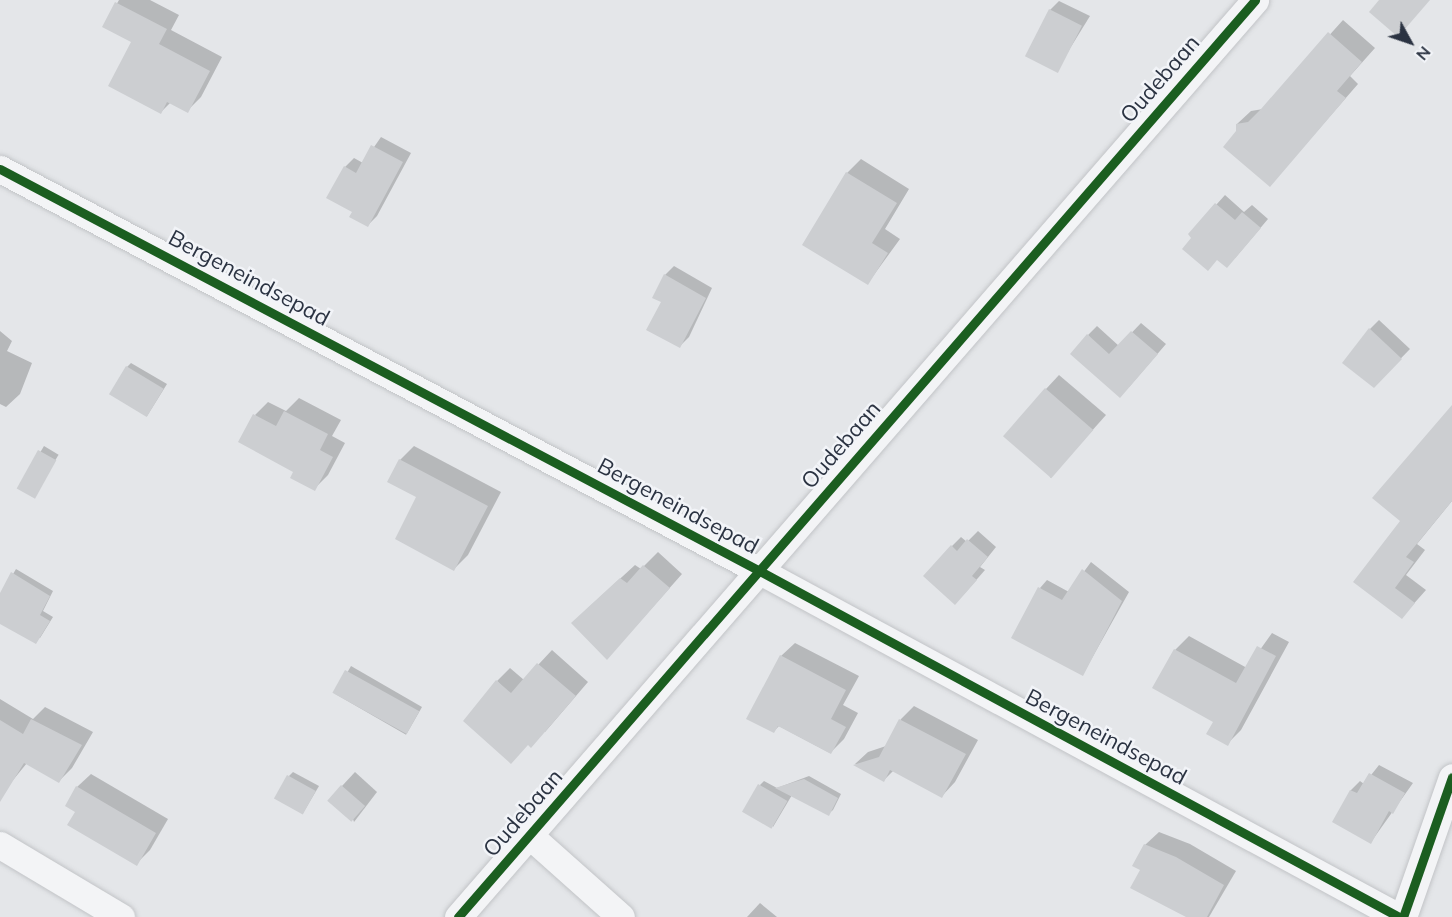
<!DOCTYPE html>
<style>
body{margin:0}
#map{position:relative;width:1452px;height:917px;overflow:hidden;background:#e4e6e9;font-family:Mulish,sans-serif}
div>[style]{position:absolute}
.shadow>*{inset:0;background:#0003;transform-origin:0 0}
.building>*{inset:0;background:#ccced1;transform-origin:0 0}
.roads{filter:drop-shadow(0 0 2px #c2c4c7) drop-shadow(0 0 2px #c2c4c7)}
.minor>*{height:27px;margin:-13.5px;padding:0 13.5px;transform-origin:13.5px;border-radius:13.5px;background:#f3f4f6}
.cycleway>*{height:9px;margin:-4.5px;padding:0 4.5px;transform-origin:4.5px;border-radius:4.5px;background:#1b5e20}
span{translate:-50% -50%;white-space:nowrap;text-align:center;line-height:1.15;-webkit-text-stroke:5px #f2f4f8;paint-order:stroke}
.street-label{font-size:22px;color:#2b3342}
.north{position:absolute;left:1380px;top:12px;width:60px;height:60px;-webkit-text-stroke:4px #f2f4f8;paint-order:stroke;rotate:130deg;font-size:16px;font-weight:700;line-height:24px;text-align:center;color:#2b3342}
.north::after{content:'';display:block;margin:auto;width:21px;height:27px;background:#2b3342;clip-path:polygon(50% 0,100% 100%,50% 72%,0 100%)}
</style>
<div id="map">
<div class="shadow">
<i style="clip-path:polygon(119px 0,150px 0,179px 15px,171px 30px,222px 57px,201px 97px,187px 111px,171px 102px,161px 112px,133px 41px,104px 26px)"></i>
<i style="clip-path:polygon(1059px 1px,1090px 16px,1056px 71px,1050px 10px)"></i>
<i style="clip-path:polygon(1343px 20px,1375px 48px,1350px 76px,1358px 84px,1270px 185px,1238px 132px,1237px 124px,1251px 111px,1263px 109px)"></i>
<i style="clip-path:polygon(381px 137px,411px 153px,377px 216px,368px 225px,354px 211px,345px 167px,354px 158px,363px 163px)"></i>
<i style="clip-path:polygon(861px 159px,909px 189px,885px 229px,900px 239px,868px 283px,847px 173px)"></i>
<i style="clip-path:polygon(1225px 195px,1244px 212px,1252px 205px,1268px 219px,1235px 258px,1218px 259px,1190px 234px)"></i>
<i style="clip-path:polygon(674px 266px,712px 288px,689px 337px,680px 346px,663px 302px,665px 275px)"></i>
<i style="clip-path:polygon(1379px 320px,1410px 349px,1374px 386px,1370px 329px)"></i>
<i style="clip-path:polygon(1141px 323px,1166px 344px,1129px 387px,1088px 335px,1097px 326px,1119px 346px)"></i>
<i style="clip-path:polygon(0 331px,12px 341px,7px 351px,32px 363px,20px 394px,6px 407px,0 404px)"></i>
<i style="clip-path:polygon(131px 363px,167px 384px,147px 416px,127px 367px)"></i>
<i style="clip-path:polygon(1059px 375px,1106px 415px,1050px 478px,1046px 389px)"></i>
<i style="clip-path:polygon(299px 398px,341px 420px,332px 436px,345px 443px,328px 475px,314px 489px,255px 415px,268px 402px,286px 411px)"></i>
<i style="clip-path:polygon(1452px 407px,1452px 501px,1417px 544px,1425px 550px,1406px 575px,1426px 590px,1402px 617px,1355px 582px,1402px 520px)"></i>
<i style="left:44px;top:446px;width:17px;height:49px;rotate:31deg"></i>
<i style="clip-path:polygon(414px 446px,501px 492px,468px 555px,454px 569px,400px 460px)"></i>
<i style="clip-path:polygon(978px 531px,996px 547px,980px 567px,985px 570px,964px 594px,952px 546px,961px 537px,967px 542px)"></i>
<i style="clip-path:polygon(658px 552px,682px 574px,620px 644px,586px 610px,635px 565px,641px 569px)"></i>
<i style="clip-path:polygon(1091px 562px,1129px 592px,1083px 674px,1040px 588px,1047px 580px,1069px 592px)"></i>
<i style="clip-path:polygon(16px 569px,53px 591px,43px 611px,53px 617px,40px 638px,0 622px,0 596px)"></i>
<i style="clip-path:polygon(1272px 633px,1289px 642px,1241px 730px,1227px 744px,1175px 650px,1189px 636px,1247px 668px)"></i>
<i style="clip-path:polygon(795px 643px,859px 676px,843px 705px,858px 713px,844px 739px,830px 753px,779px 726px,774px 731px,781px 656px)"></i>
<i style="clip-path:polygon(552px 650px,588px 682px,545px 732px,497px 681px,510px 668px,524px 680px)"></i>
<i style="left:351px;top:666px;width:82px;height:32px;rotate:30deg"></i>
<i style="clip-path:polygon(0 699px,33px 719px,45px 707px,93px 732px,72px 768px,59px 781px,27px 763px,9px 785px,0 780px)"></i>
<i style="clip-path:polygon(914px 706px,978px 740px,955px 782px,942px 796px,894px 770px,884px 780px,855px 764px,868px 752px,886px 746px,901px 719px)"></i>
<i style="clip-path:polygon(1379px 765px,1413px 783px,1371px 842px,1334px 822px,1351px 790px,1360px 781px,1364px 784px)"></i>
<i style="clip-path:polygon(293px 772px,319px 786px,303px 813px,289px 776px)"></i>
<i style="clip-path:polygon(355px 772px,377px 792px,354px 822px,342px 786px)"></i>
<i style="clip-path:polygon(91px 774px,168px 819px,150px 850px,136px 864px,77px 787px)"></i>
<i style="clip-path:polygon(809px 776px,841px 794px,833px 810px,828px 814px,792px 795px,773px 827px,760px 785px,764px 781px,777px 788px)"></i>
<i style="clip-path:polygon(1159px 832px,1190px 844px,1236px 871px,1209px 917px,1189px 917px,1142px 869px,1145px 845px)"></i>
<i style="clip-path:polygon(760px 903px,777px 917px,747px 917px)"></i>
</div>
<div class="building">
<i style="clip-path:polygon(1379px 0,1430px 0,1398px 37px,1369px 12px)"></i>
<i style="clip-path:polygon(115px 2px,167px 29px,159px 44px,210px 71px,188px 113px,167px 102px,161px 114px,108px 86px,131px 42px,102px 27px)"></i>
<i style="left:1049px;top:9px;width:37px;height:53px;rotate:27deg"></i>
<i style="clip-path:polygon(1328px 32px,1362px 62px,1337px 91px,1346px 98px,1270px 187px,1223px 147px,1236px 131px,1236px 124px,1248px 122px,1261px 109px)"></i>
<i style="clip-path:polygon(371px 145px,403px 162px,368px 227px,349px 217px,352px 212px,326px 198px,344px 166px,356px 173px)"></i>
<i style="clip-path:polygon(846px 172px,897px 203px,872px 243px,888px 253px,868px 285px,802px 245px)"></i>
<i style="clip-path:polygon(1215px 203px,1235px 220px,1242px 212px,1261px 228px,1227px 268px,1217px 260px,1208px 271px,1182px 249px,1191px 238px,1188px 234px)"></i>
<i style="clip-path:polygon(664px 274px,706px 298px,680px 348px,646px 330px,661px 302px,652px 298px)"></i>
<i style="clip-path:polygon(1369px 328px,1402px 359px,1374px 388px,1342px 363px)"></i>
<i style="clip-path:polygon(1131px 331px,1158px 354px,1120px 398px,1070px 354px,1087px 334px,1109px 354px)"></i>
<i style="left:126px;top:366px;width:44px;height:33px;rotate:31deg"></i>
<i style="left:1045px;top:388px;width:64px;height:64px;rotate:41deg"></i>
<i style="clip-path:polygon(1452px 405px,1452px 501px,1406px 557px,1414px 562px,1395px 588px,1415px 603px,1402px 619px,1353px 582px,1400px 521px,1372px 498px)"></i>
<i style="clip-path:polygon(284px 411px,328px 434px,320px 450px,333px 457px,315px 491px,290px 478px,293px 472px,238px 442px,253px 414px,276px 426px)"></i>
<i style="left:38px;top:450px;width:21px;height:44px;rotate:29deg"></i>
<i style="clip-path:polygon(399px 459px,488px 506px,454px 571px,395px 539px,416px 497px,387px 482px)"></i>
<i style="clip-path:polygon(967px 539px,988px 557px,972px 576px,977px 580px,955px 605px,923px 576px,951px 545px,957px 551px)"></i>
<i style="clip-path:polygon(643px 565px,670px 588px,607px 660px,571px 623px,620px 578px,627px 583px)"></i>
<i style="clip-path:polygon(1082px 569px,1122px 601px,1083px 676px,1011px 638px,1038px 587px,1062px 600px)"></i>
<i style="clip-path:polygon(11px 572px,50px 596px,40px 615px,50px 621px,36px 644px,0 624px,0 593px)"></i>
<i style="clip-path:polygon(1257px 646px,1276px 656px,1228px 746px,1206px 734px,1213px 722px,1152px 688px,1174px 649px,1236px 683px)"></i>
<i style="clip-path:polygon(780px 655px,846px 690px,831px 719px,846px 727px,831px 754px,778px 726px,774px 733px,746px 719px)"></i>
<i style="clip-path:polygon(537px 663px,576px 696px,531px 748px,528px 745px,511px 764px,463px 721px,496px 680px,511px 693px)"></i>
<i style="left:345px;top:670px;width:85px;height:26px;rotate:29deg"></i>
<i style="clip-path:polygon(31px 719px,82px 745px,59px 783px,24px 763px,0 802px,0 720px,23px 734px)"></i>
<i style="clip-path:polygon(899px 719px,966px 754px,942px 798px,890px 770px,884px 782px,853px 765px,879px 757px)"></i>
<i style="clip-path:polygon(1369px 773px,1405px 793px,1393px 814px,1389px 811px,1371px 844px,1332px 822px,1350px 790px,1357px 793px)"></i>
<i style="left:287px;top:775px;width:33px;height:27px;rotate:29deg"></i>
<i style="clip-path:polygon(804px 779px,838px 798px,829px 816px,775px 788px)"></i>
<i style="left:758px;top:784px;width:34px;height:32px;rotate:30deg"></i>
<i style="left:341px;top:785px;width:32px;height:21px;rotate:41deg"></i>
<i style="clip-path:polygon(76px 786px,156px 833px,137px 866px,67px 825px,75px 812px,65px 806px)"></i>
<i style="clip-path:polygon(1144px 844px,1176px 857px,1224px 885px,1207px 917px,1186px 917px,1130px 888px,1140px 870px,1132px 866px)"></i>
</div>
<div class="roads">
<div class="minor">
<i style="left:0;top:169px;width:858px;rotate:27.88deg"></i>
<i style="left:758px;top:570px;width:729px;rotate:28.43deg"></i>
<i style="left:529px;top:835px;width:123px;rotate:41.7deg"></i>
<i style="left:0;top:845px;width:141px;rotate:30.8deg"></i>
<i style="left:458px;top:917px;width:1215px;rotate:-49deg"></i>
<i style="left:1403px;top:917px;width:148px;rotate:-70.7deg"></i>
</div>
</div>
<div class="cycleway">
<i style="left:0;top:169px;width:858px;rotate:27.88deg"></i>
<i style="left:758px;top:570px;width:729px;rotate:28.43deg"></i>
<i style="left:458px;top:917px;width:1215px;rotate:-49deg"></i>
<i style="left:1403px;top:917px;width:148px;rotate:-70.7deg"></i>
</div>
<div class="street-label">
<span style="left:1160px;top:79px;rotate:-49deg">Oudebaan</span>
<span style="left:249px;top:278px;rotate:28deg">Bergeneindsepad</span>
<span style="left:841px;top:445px;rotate:-49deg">Oudebaan</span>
<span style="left:678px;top:506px;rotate:28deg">Bergeneindsepad</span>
<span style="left:1106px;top:737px;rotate:28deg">Bergeneindsepad</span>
<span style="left:523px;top:813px;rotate:-49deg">Oudebaan</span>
</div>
<div class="north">N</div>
</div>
